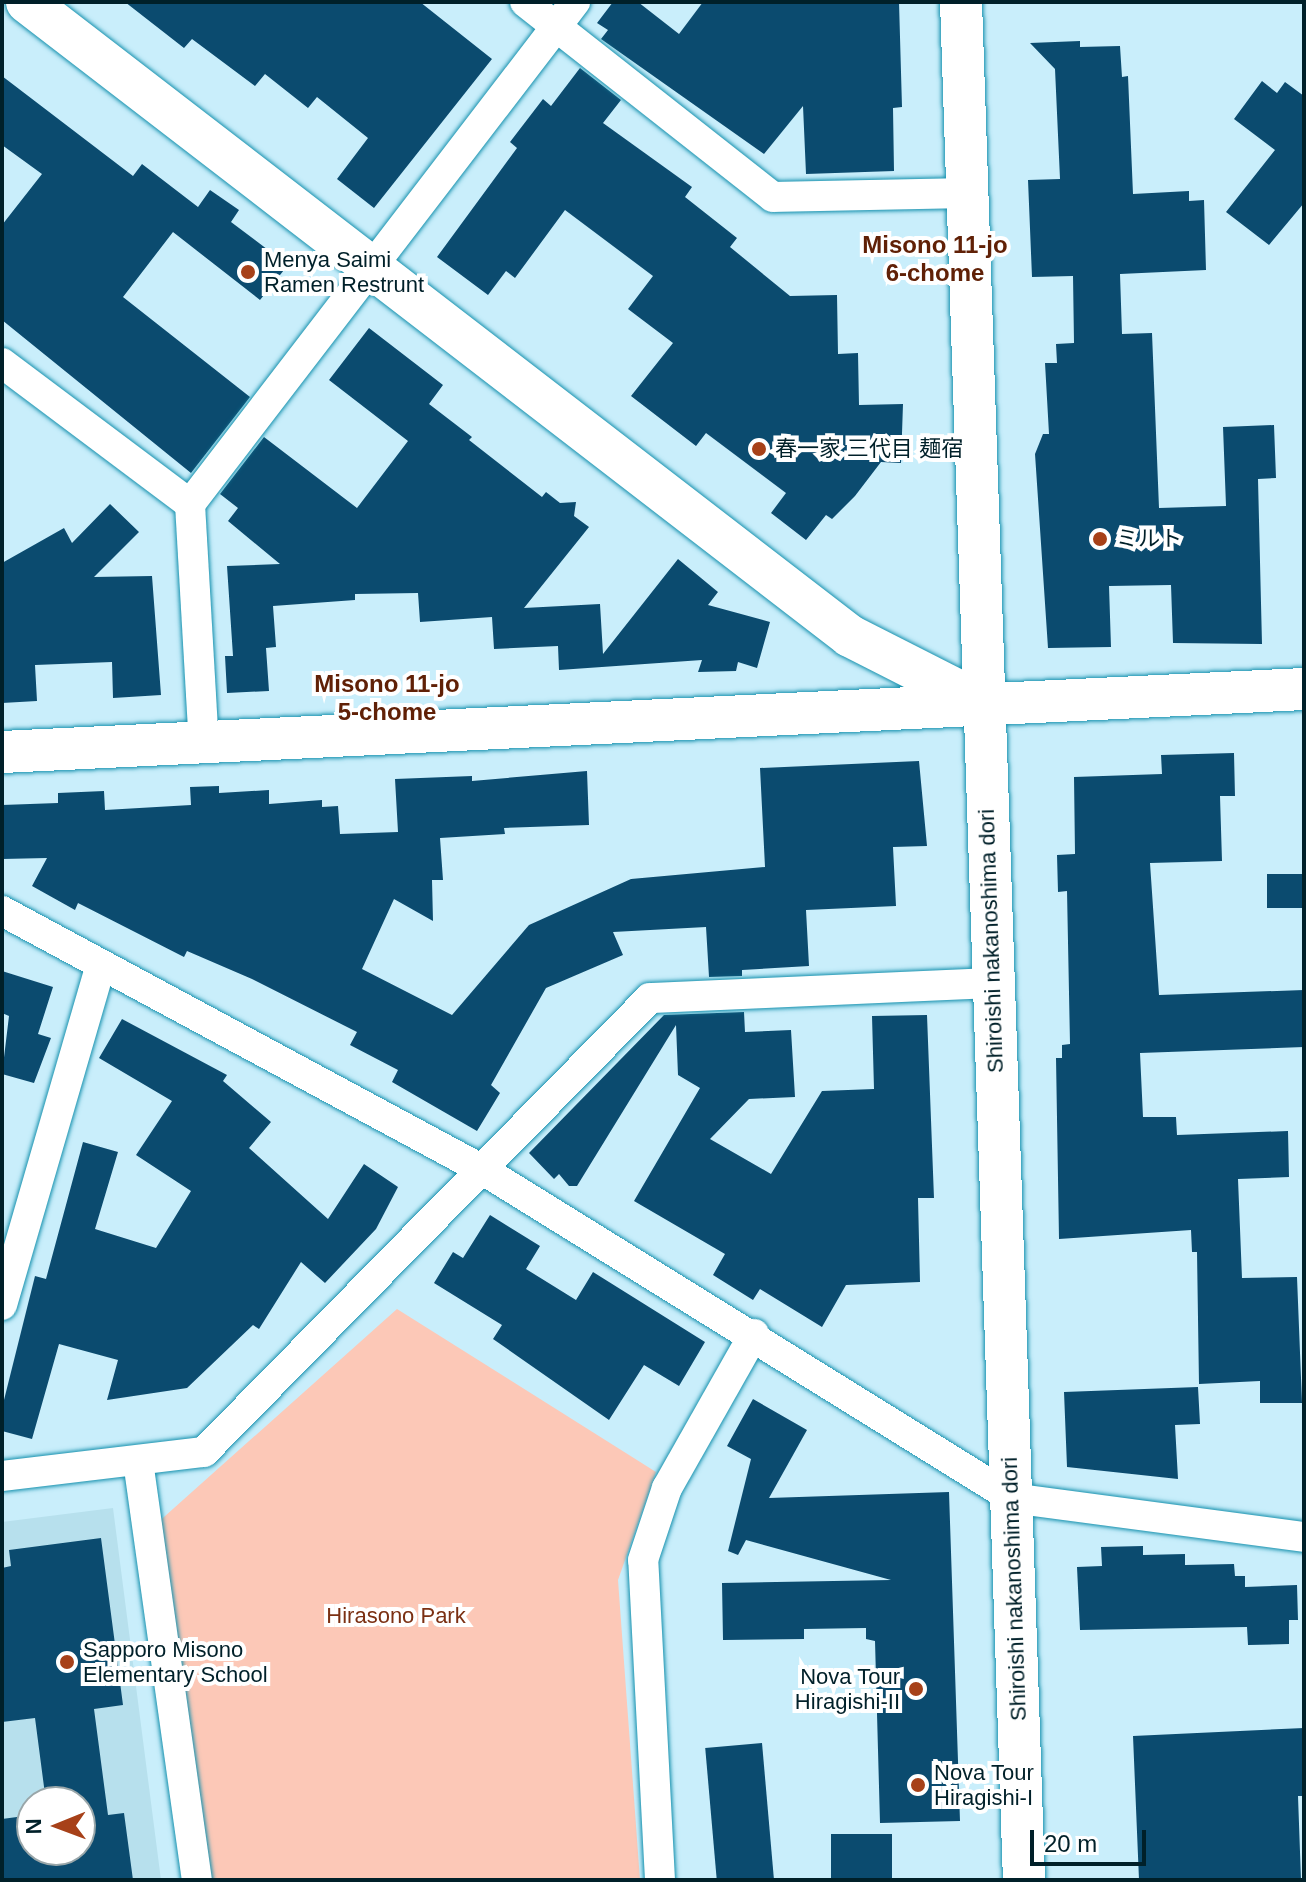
<!DOCTYPE html>
<meta charset="utf-8">
<style>
body{margin:0}
#map{position:relative;width:1306px;height:1882px;overflow:hidden;background:#c9eefb;font-family:Arial,"Noto Sans JP",sans-serif}
div>[style]{position:absolute}
.built>*{inset:0;background:#b7e0ed}
.green>*{inset:0;background:#fcc8b7}
.building>*{inset:0;background:#0b4b6f;transform-origin:0 0}
.roads{filter:drop-shadow(0 0 2px #1691ae) drop-shadow(0 0 2px #1691ae)}
.street>*{height:30px;margin:-15px;padding:0 15px;transform-origin:15px;border-radius:15px;background:#fff}
.secondary>*{height:42px;margin:-21px;padding:0 21px;transform-origin:21px;border-radius:21px;background:#fff}
.dots>*{width:22px;height:22px;translate:-50% -50%;box-sizing:border-box;border:4px solid #fff;border-radius:50%}
span{translate:-50% -50%;white-space:nowrap;text-align:center;line-height:1.15;-webkit-text-stroke:8px #fff;paint-order:stroke}
.poi-label{font-size:22px;color:#002029}
.left{translate:0 -50%;text-align:left}
.right{translate:-100% -50%;text-align:right}
.street-label{font-size:22px;color:#002029}
.park-label{font-size:22px;color:#7b3013}
.neighbourhood-label{font-size:24px;color:#602006;font-weight:700}
.frame{position:absolute;inset:0;border:4px solid #002029;pointer-events:none}
.north{position:absolute;left:16px;top:1786px;width:80px;height:80px;box-sizing:border-box;background:#fff;border:2px solid #99a6a9;border-radius:50%;rotate:269deg;font-size:22px;font-weight:700;line-height:32px;text-align:center;color:#002029}
.north::after{content:'';display:block;margin:auto;width:28px;height:36px;background:#a74119;clip-path:polygon(50% 0,100% 100%,50% 72%,0 100%)}
.scale{position:absolute;left:1030px;top:1830px;width:116px;height:36px;box-sizing:border-box;border:4px solid #002029;border-top:0;padding-left:10px;font-size:24px;line-height:28px;white-space:nowrap;color:#002029;-webkit-text-stroke:6px #fff;paint-order:stroke}
</style>
<div id="map">
<div class="built">
<i style="clip-path:polygon(evenodd,113px 1508px,161px 1880px,2px 1880px,2px 1522px,113px 1508px,32px 1802px,80px 1802px,80px 1850px,32px 1850px,32px 1802px)"></i>
</div>
<div class="green">
<i style="clip-path:polygon(397px 1309px,656px 1472px,618px 1580px,640px 1880px,207px 1880px,155px 1525px)"></i>
</div>
<div class="building">
<i style="clip-path:polygon(125px 2px,420px 2px,492px 59px,374px 208px,337px 179px,368px 138px,317px 97px,308px 108px,265px 74px,255px 86px,192px 39px,184px 48px)"></i>
<i style="clip-path:polygon(613px 2px,638px 2px,679px 34px,703px 2px,899px 2px,902px 107px,893px 108px,894px 171px,806px 174px,803px 106px,764px 154px,601px 39px,608px 30px,597px 23px)"></i>
<i style="clip-path:polygon(1080px 41px,1080px 47px,1120px 46px,1122px 77px,1128px 76px,1133px 194px,1189px 191px,1189px 201px,1204px 200px,1206px 270px,1120px 274px,1122px 334px,1152px 333px,1159px 508px,1226px 506px,1223px 427px,1274px 425px,1276px 478px,1258px 479px,1262px 644px,1173px 643px,1171px 585px,1109px 586px,1111px 647px,1048px 648px,1035px 454px,1043px 434px,1049px 434px,1045px 363px,1057px 363px,1056px 344px,1074px 343px,1073px 276px,1032px 277px,1028px 180px,1060px 179px,1055px 69px,1030px 43px)"></i>
<i style="clip-path:polygon(580px 68px,621px 100px,603px 123px,692px 187px,685px 197px,737px 238px,730px 247px,790px 296px,837px 295px,838px 354px,858px 353px,859px 405px,903px 404px,901px 463px,881px 462px,855px 496px,832px 519px,826px 515px,806px 540px,771px 513px,786px 493px,706px 433px,696px 446px,631px 396px,673px 343px,628px 309px,653px 276px,565px 210px,515px 278px,506px 271px,488px 295px,437px 257px,517px 148px,510px 142px,543px 99px,551px 106px)"></i>
<i style="clip-path:polygon(2px 76px,133px 176px,142px 164px,198px 207px,210px 190px,239px 210px,231px 222px,288px 265px,260px 300px,173px 232px,123px 297px,250px 397px,191px 473px,2px 320px,2px 225px,42px 174px,2px 145px)"></i>
<i style="clip-path:polygon(1262px 81px,1277px 93px,1285px 82px,1304px 96px,1304px 203px,1269px 245px,1226px 212px,1275px 150px,1234px 119px)"></i>
<i style="clip-path:polygon(369px 328px,443px 385px,429px 404px,472px 437px,469px 440px,542px 497px,546px 492px,560px 503px,576px 502px,574px 516px,589px 527px,524px 608px,600px 604px,603px 654px,678px 559px,718px 592px,708px 605px,770px 622px,757px 668px,738px 662px,736px 671px,698px 672px,702px 660px,559px 670px,558px 646px,494px 649px,492px 617px,420px 622px,418px 593px,355px 594px,355px 600px,273px 606px,276px 647px,266px 648px,269px 691px,227px 693px,225px 656px,233px 656px,227px 566px,280px 564px,228px 521px,238px 508px,220px 494px,264px 437px,357px 508px,408px 441px,329px 380px)"></i>
<i style="clip-path:polygon(110px 504px,139px 532px,94px 577px,152px 576px,161px 695px,113px 698px,112px 662px,35px 665px,37px 701px,2px 703px,2px 563px,64px 528px,72px 543px)"></i>
<i style="clip-path:polygon(1234px 753px,1235px 796px,1220px 796px,1222px 861px,1150px 863px,1159px 995px,1304px 990px,1304px 1047px,1140px 1053px,1143px 1117px,1176px 1117px,1177px 1135px,1288px 1131px,1289px 1177px,1238px 1179px,1242px 1278px,1297px 1277px,1302px 1403px,1260px 1403px,1260px 1381px,1199px 1384px,1197px 1252px,1192px 1252px,1191px 1230px,1059px 1239px,1056px 1058px,1062px 1058px,1062px 1045px,1070px 1044px,1067px 891px,1058px 892px,1057px 855px,1075px 854px,1074px 777px,1162px 774px,1161px 755px)"></i>
<i style="clip-path:polygon(919px 761px,927px 846px,893px 847px,896px 906px,806px 910px,809px 966px,742px 970px,742px 976px,709px 977px,706px 927px,613px 932px,623px 955px,546px 988px,491px 1085px,500px 1093px,477px 1131px,392px 1082px,398px 1070px,350px 1045px,357px 1032px,252px 979px,187px 951px,184px 957px,78px 903px,75px 910px,32px 886px,47px 858px,2px 859px,2px 805px,58px 803px,58px 793px,104px 791px,105px 810px,191px 805px,190px 787px,219px 786px,219px 793px,269px 790px,269px 804px,322px 800px,322px 807px,338px 806px,340px 834px,398px 832px,395px 779px,472px 776px,472px 781px,587px 771px,589px 825px,504px 828px,505px 834px,440px 838px,443px 880px,432px 880px,433px 921px,394px 899px,362px 969px,452px 1015px,529px 925px,631px 879px,765px 867px,760px 768px)"></i>
<i style="left:1304px;top:874px;width:34px;height:37px;rotate:90deg"></i>
<i style="clip-path:polygon(2px 971px,53px 987px,38px 1034px,51px 1038px,34px 1083px,2px 1074px,9px 1016px,2px 1013px)"></i>
<i style="clip-path:polygon(744px 1012px,745px 1032px,791px 1030px,795px 1097px,749px 1099px,710px 1139px,771px 1174px,822px 1091px,874px 1089px,872px 1016px,927px 1015px,934px 1198px,918px 1198px,920px 1282px,846px 1285px,822px 1327px,760px 1289px,753px 1300px,713px 1275px,725px 1254px,634px 1201px,700px 1088px,678px 1075px,676px 1025px,577px 1186px,569px 1186px,559px 1174px,554px 1179px,529px 1153px,664px 1015px)"></i>
<i style="clip-path:polygon(122px 1019px,227px 1075px,223px 1081px,271px 1122px,249px 1148px,328px 1219px,364px 1164px,398px 1187px,376px 1229px,325px 1283px,301px 1262px,259px 1329px,253px 1325px,187px 1388px,107px 1400px,118px 1360px,59px 1344px,32px 1439px,2px 1431px,2px 1408px,35px 1276px,46px 1279px,83px 1142px,118px 1152px,95px 1229px,156px 1248px,191px 1191px,136px 1155px,172px 1101px,99px 1058px)"></i>
<i style="clip-path:polygon(490px 1215px,540px 1246px,526px 1269px,576px 1300px,593px 1272px,705px 1342px,679px 1386px,644px 1365px,609px 1420px,493px 1339px,502px 1325px,434px 1283px,453px 1252px,463px 1258px)"></i>
<i style="clip-path:polygon(1198px 1387px,1200px 1424px,1175px 1425px,1178px 1479px,1067px 1467px,1064px 1392px)"></i>
<i style="clip-path:polygon(753px 1399px,807px 1430px,769px 1498px,949px 1492px,960px 1821px,880px 1823px,875px 1641px,866px 1639px,866px 1628px,804px 1629px,804px 1639px,723px 1640px,722px 1583px,891px 1580px,746px 1540px,738px 1555px,728px 1551px,751px 1459px,727px 1446px)"></i>
<i style="clip-path:polygon(101px 1538px,123px 1705px,94px 1709px,108px 1815px,124px 1813px,133px 1880px,2px 1880px,2px 1819px,32px 1815px,32px 1850px,80px 1850px,80px 1802px,46px 1802px,35px 1718px,2px 1722px,2px 1568px,11px 1566px,9px 1550px)"></i>
<i style="clip-path:polygon(1143px 1546px,1143px 1555px,1185px 1554px,1185px 1565px,1234px 1564px,1235px 1576px,1245px 1576px,1245px 1587px,1297px 1585px,1298px 1620px,1289px 1620px,1289px 1644px,1248px 1645px,1247px 1627px,1080px 1630px,1077px 1567px,1102px 1566px,1101px 1547px)"></i>
<i style="clip-path:polygon(1304px 1728px,1304px 1796px,1298px 1796px,1301px 1880px,1139px 1880px,1133px 1736px)"></i>
<i style="left:762px;top:1743px;width:138px;height:57px;rotate:85deg"></i>
<i style="left:892px;top:1834px;width:46px;height:61px;rotate:90deg"></i>
</div>
<div class="roads">
<div class="street">
<i style="left:525px;top:2px;width:315px;rotate:38.2deg"></i>
<i style="left:773px;top:197px;width:193px;rotate:-1.2deg"></i>
<i style="left:2px;top:363px;width:235px;rotate:36.9deg"></i>
<i style="left:190px;top:504px;width:240px;rotate:86.7deg"></i>
<i style="left:190px;top:504px;width:633px;rotate:-52.51deg"></i>
<i style="left:2px;top:911px;width:546px;rotate:28.3deg"></i>
<i style="left:483px;top:1170px;width:622px;rotate:31.8deg"></i>
<i style="left:1012px;top:1498px;width:295px;rotate:7.6deg"></i>
<i style="left:2px;top:1305px;width:352px;rotate:-73.8deg"></i>
<i style="left:138px;top:1461px;width:423px;rotate:82deg"></i>
<i style="left:2px;top:1476px;width:203px;rotate:-6.8deg"></i>
<i style="left:204px;top:1452px;width:636px;rotate:-45.51deg"></i>
<i style="left:650px;top:998px;width:344px;rotate:-2.5deg"></i>
<i style="left:660px;top:1880px;width:320px;rotate:-93deg"></i>
<i style="left:643px;top:1560px;width:76px;rotate:-71.6deg"></i>
<i style="left:667px;top:1488px;width:177px;rotate:-60.5deg"></i>
</div>
<div class="secondary">
<i style="left:27px;top:2px;width:1039px;rotate:37.61deg"></i>
<i style="left:850px;top:636px;width:144px;rotate:26.9deg"></i>
<i style="left:961px;top:2px;width:1879px;rotate:88.08deg"></i>
<i style="left:2px;top:752px;width:1304px;rotate:-2.77deg"></i>
</div>
</div>
<div class="dots">
<i style="left:248px;top:272px;background:#a74119"></i>
<i style="left:759px;top:449px;background:#a74119"></i>
<i style="left:1100px;top:539px;background:#a74119"></i>
<i style="left:67px;top:1662px;background:#a74119"></i>
<i style="left:916px;top:1689px;background:#a74119"></i>
<i style="left:918px;top:1785px;background:#a74119"></i>
</div>
<div class="poi-label">
<span class="left" style="left:264px;top:272px">Menya Saimi<br>Ramen Restrunt</span>
<span class="left" style="left:775px;top:449px">春一家 三代目 麺宿</span>
<span class="left" style="left:1116px;top:539px">ミルト</span>
<span class="left" style="left:83px;top:1662px">Sapporo Misono<br>Elementary School</span>
<span class="right" style="left:900px;top:1689px">Nova Tour<br>Hiragishi-II</span>
<span class="left" style="left:934px;top:1785px">Nova Tour<br>Hiragishi-I</span>
</div>
<div class="street-label">
<span style="left:991px;top:941px;rotate:-92deg">Shiroishi nakanoshima dori</span>
<span style="left:1014px;top:1589px;rotate:-92deg">Shiroishi nakanoshima dori</span>
</div>
<div class="park-label">
<span style="left:396px;top:1616px">Hirasono Park</span>
</div>
<div class="neighbourhood-label">
<span style="left:935px;top:259px">Misono 11-jo<br>6-chome</span>
<span style="left:387px;top:698px">Misono 11-jo<br>5-chome</span>
</div>
<div class="frame"></div>
<div class="north">N</div>
<div class="scale">20 m</div>
</div>
